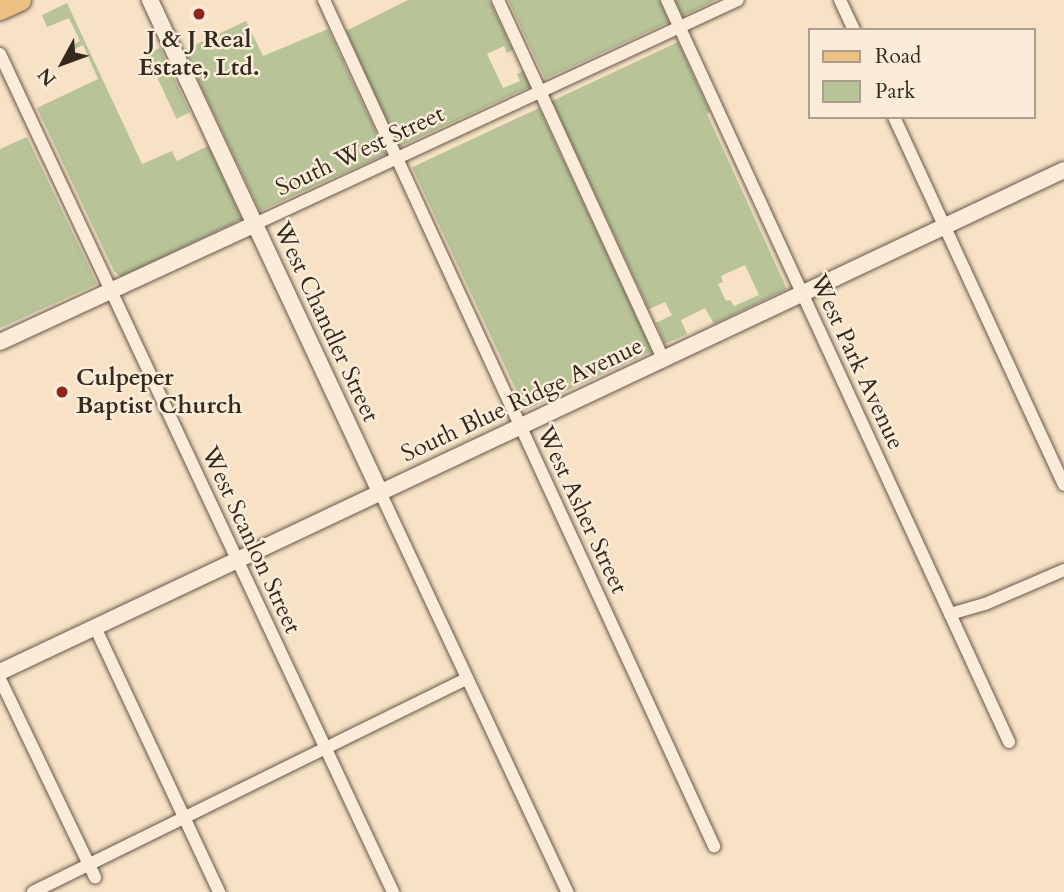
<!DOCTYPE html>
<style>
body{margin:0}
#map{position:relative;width:1064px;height:892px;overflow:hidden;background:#f7e2c5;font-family:Cardo,serif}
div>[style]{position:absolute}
.green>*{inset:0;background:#b8c498;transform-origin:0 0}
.roads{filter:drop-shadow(0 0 2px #665748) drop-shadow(0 0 2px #665748)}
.minor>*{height:12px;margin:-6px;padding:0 6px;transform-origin:6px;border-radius:6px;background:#faecd9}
.tertiary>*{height:16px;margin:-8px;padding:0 8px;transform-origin:8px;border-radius:8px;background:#faecd9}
.primary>*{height:19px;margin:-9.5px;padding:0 9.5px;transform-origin:9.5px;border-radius:9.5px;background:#ecc182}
.dots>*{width:19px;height:19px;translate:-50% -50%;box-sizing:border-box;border:4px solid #faecd9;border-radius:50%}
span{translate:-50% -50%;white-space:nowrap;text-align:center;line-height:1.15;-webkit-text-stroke:5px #faecd9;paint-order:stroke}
.poi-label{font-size:24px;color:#35291e;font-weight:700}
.left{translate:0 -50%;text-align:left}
.street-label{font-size:24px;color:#35291e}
.legend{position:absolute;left:808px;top:28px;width:228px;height:91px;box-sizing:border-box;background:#faecd9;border:2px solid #ab9e8e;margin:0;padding:9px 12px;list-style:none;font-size:21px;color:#35291e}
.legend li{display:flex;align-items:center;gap:14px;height:35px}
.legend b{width:35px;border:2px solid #ab9e8e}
.north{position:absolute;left:28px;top:28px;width:70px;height:70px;-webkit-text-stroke:5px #faecd9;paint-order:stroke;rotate:229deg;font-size:19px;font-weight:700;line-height:28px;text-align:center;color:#35291e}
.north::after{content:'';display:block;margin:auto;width:24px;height:32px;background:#35291e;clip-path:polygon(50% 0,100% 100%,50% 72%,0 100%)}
</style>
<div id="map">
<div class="green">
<i style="clip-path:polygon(408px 0,489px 0,513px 50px,507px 53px,504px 46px,487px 54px,503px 88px,520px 81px,517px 74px,523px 71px,531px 86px,399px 147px,346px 31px)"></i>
<i style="clip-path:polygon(508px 0,659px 0,669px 22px,545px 79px)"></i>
<i style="clip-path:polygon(675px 0,716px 0,683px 16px)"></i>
<i style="clip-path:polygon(67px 3px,142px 164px,172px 151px,177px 161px,208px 146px,242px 219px,121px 277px,114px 271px,37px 108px,98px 79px,83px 45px,75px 49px,73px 45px,80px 41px,69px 18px,47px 27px,42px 15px)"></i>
<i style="clip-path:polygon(246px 21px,263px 56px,328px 29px,386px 154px,260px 211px,184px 50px)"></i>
<i style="clip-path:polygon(evenodd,678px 42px,710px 112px,707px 114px,787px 289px,714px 324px,705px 308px,681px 320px,687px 334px,665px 344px,656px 323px,672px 315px,665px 302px,649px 309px,552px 101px,678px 42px,745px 265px,759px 295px,734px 306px,730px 300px,726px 301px,718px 284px,723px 282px,721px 276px,745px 265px)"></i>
<i style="left:160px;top:48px;width:71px;height:15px;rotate:65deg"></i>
<i style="left:539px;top:108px;width:268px;height:140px;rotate:65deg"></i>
<i style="clip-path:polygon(27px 137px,97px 284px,0 328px,0 149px)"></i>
</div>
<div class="roads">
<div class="minor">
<i style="left:324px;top:0;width:932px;rotate:65.25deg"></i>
<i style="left:498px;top:0;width:395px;rotate:65.3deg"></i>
<i style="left:667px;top:0;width:817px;rotate:65.25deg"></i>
<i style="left:840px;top:0;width:33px;rotate:65deg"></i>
<i style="left:0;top:54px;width:926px;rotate:64.87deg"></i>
<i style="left:894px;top:117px;width:405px;rotate:65.2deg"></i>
<i style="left:255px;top:224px;width:532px;rotate:-24.88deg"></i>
<i style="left:380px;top:492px;width:442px;rotate:64.9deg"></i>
<i style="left:950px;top:614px;width:36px;rotate:-16deg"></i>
<i style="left:985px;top:604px;width:86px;rotate:-23.3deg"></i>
<i style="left:95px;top:627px;width:293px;rotate:64.9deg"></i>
<i style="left:0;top:679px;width:220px;rotate:64.4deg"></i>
<i style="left:33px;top:892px;width:484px;rotate:-26.2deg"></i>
</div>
<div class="tertiary">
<i style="left:150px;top:0;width:543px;rotate:64.94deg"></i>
<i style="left:0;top:342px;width:281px;rotate:-24.8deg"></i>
<i style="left:0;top:672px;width:1176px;rotate:-25.26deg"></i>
</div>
<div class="primary">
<i style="left:0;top:10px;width:23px;rotate:-25deg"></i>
</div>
</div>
<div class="dots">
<i style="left:199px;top:14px;background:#8f2418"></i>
<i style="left:62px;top:392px;background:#8f2418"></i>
</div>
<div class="poi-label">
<span style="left:199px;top:54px">J &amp; J Real<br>Estate, Ltd.</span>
<span class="left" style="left:76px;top:392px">Culpeper<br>Baptist Church</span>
</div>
<div class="street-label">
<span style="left:360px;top:151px;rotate:-25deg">South West Street</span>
<span style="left:326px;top:322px;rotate:65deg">West Chandler Street</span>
<span style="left:857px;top:362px;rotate:65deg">West Park Avenue</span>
<span style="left:522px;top:400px;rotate:-25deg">South Blue Ridge Avenue</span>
<span style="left:582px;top:510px;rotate:65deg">West Asher Street</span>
<span style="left:251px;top:540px;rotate:65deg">West Scanlon Street</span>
</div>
<ul class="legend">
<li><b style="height:9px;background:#ecc182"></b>Road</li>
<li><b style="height:19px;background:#b8c498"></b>Park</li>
</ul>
<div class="north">N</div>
</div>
